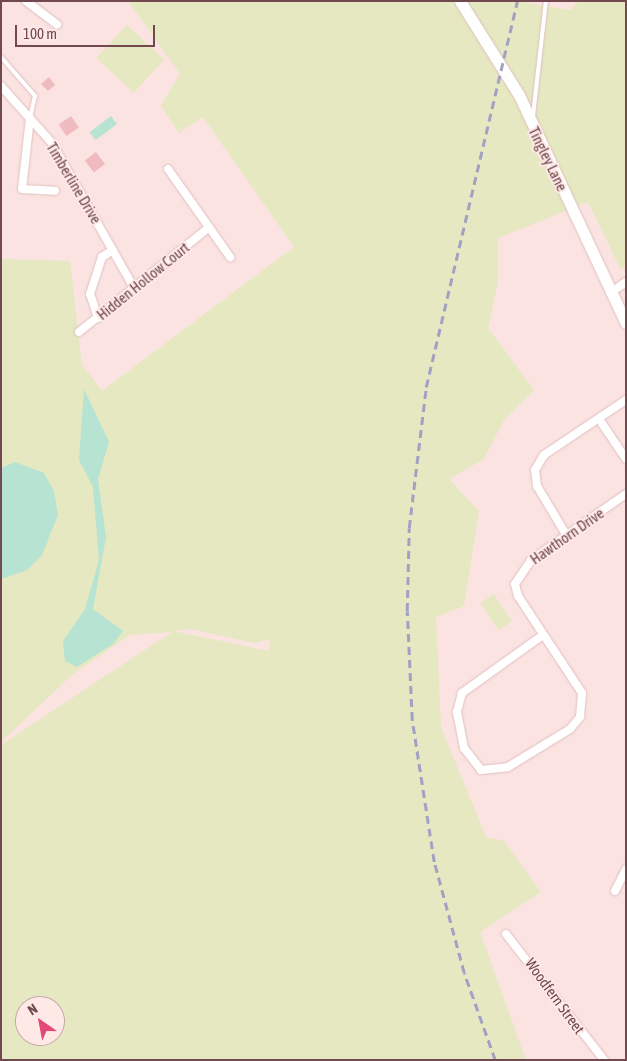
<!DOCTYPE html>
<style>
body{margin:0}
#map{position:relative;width:627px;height:1061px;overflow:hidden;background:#fbe3e1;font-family:"Asap Condensed",sans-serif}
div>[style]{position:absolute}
.green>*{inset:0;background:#e5e8c0;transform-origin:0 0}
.water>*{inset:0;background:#b7e3d3;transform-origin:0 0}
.building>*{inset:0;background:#efbac0;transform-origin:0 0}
.roads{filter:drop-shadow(0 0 1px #e1c0c1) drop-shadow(0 0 1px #e1c0c1)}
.lane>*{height:4px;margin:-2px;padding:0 2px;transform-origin:2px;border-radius:2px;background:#fff}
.street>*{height:8px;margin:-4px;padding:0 4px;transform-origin:4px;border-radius:4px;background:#fff}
.secondary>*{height:11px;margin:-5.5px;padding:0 5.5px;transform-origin:5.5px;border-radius:5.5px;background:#fff}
.rail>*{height:2.5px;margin-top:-1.25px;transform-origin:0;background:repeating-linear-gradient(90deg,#a2a1c3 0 8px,transparent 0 13px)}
span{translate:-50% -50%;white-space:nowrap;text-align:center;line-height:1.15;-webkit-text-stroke:4px #fee9e7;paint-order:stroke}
.street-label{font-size:15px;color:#71494f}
.frame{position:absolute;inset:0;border:2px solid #71494f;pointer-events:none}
.north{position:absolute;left:15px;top:996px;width:50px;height:50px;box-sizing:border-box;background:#fee9e7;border:1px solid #c6a9aa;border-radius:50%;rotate:327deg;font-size:14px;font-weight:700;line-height:20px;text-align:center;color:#71494f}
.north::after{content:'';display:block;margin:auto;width:18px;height:22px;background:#e24976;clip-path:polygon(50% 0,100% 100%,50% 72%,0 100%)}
.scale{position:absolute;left:15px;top:25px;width:140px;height:22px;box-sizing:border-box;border:2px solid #71494f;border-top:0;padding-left:6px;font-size:15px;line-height:18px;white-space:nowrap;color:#71494f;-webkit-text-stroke:4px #fee9e7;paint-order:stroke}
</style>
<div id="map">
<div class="green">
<i style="clip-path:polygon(evenodd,128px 1px,516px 1px,570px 10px,579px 1px,626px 1px,626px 266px,621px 270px,588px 202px,498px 238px,498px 282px,488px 328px,534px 390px,504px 420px,484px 459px,449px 479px,479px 511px,464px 606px,436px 617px,441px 727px,486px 837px,504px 841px,541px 892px,480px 932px,526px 1060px,1px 1060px,1px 745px,172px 632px,130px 635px,73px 674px,1px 742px,1px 259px,70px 261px,82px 365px,102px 391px,294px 247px,203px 117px,179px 133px,161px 106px,180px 74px,128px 1px,191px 629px,254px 643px,270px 639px,269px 651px,173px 631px,191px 629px,128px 1px,25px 1006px,55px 1006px,55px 1036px,25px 1036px,25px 1006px)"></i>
<i style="left:127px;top:25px;width:51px;height:45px;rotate:43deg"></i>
<i style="left:494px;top:594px;width:33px;height:16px;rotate:57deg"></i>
</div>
<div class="water">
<i style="left:111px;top:116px;width:10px;height:27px;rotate:53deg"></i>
<i style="clip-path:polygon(84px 389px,109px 442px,98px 479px,106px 537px,93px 609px,123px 631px,113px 644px,77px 667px,65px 661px,63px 641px,85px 609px,99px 560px,93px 487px,79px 460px)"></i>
<i style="clip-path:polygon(15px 462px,44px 473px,54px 491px,58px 515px,42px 555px,27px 570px,1px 579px,1px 468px)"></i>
</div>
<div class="building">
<i style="clip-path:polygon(49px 77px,55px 85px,48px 91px,41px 84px)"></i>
<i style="left:71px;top:116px;width:14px;height:15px;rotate:56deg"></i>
<i style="left:96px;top:152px;width:15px;height:14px;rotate:53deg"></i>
</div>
<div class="roads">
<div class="lane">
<i style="left:1px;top:57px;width:52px;rotate:48.9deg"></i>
<i style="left:35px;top:96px;width:23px;rotate:103deg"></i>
<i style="left:533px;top:116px;width:116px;rotate:-83.6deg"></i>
</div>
<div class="street">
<i style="left:26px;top:1px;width:39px;rotate:37deg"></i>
<i style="left:1px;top:86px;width:76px;rotate:48.2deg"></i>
<i style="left:52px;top:143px;width:167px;rotate:60.5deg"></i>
<i style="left:30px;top:118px;width:71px;rotate:96.4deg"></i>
<i style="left:22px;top:189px;width:33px;rotate:3deg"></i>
<i style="left:168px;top:169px;width:108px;rotate:54.8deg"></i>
<i style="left:610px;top:293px;width:19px;rotate:-35deg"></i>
<i style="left:98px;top:318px;width:25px;rotate:-108deg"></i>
<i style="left:90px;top:294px;width:39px;rotate:-72deg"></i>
<i style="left:102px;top:257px;width:13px;rotate:-32deg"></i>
<i style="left:79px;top:332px;width:164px;rotate:-38.8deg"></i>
<i style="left:599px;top:419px;width:48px;rotate:56deg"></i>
<i style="left:567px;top:536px;width:58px;rotate:-121deg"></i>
<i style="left:537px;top:486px;width:16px;rotate:-97deg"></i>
<i style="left:535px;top:470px;width:17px;rotate:-59deg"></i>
<i style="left:544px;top:455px;width:99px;rotate:-33.9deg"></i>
<i style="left:543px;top:635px;width:100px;rotate:144.4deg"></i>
<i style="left:462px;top:693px;width:20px;rotate:105deg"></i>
<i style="left:457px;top:712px;width:37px;rotate:79deg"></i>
<i style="left:464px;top:748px;width:28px;rotate:52deg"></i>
<i style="left:481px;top:770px;width:27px;rotate:-6deg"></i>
<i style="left:508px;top:767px;width:73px;rotate:-31.5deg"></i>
<i style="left:570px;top:729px;width:16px;rotate:-50deg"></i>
<i style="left:580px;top:717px;width:24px;rotate:-85deg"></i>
<i style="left:582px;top:693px;width:116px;rotate:-123.4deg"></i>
<i style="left:518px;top:596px;width:12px;rotate:-104deg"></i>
<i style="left:515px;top:584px;width:29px;rotate:-56deg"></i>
<i style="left:531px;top:560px;width:116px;rotate:-34.8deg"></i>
<i style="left:615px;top:891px;width:25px;rotate:-63deg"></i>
<i style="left:506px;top:934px;width:160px;rotate:52.1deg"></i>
</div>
<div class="secondary">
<i style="left:460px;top:1px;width:111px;rotate:57.9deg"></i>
<i style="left:519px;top:95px;width:252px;rotate:64.9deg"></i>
</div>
</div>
<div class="rail">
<i style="left:495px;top:1060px;width:92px;rotate:-109.6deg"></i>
<i style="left:464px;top:973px;width:115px;rotate:-105.1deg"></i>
<i style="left:434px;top:862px;width:144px;rotate:-98.8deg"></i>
<i style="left:412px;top:720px;width:109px;rotate:-92.6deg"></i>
<i style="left:407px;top:611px;width:83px;rotate:-88.6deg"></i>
<i style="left:409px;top:528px;width:142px;rotate:-83.1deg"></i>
<i style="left:426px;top:387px;width:397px;rotate:-76.7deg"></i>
</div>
<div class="street-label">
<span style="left:548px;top:159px;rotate:64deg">Tingley Lane</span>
<span style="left:74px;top:183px;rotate:59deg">Timberline Drive</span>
<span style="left:143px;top:281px;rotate:-39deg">Hidden Hollow Court</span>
<span style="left:567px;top:536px;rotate:-35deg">Hawthorn Drive</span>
<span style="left:555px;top:996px;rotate:54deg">Woodfern Street</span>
</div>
<div class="frame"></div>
<div class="north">N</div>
<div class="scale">100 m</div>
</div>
